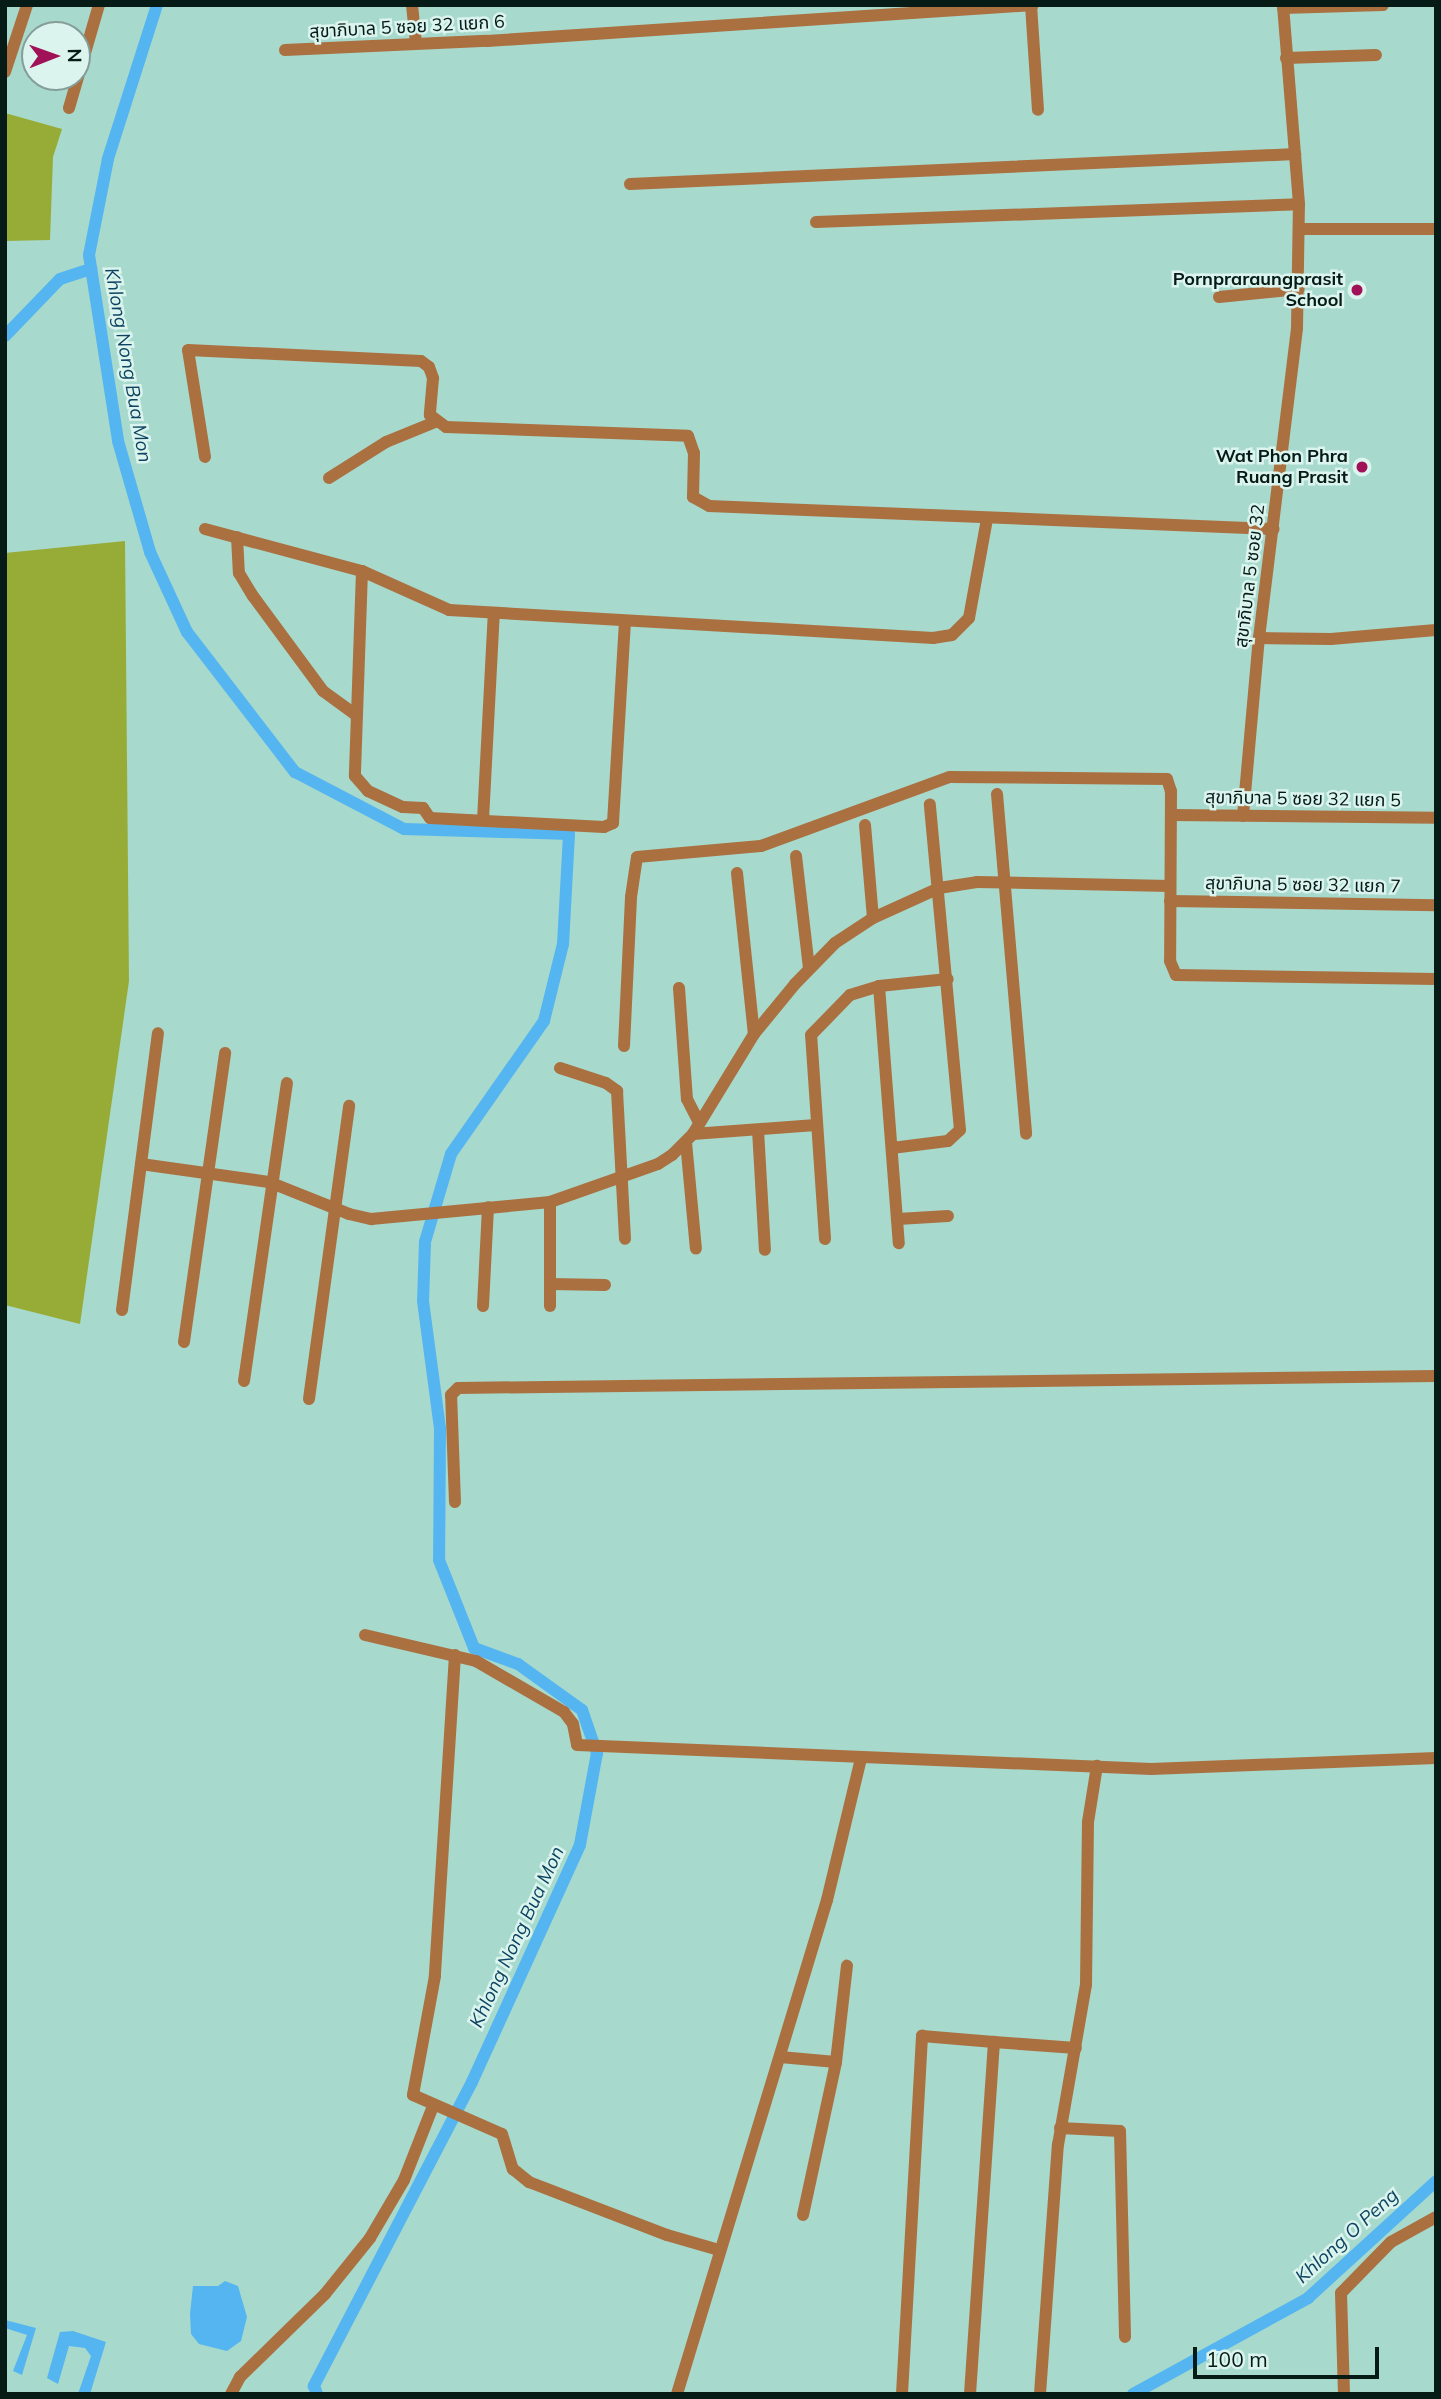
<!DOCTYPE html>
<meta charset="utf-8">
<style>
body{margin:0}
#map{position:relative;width:1441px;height:2399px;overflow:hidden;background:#a7d9cd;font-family:Mulish,"Noto Sans Thai",sans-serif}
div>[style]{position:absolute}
.green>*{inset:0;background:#97ac36}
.water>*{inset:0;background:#54b5f1}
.canal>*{height:12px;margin:-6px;padding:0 6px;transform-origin:6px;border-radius:6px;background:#54b5f1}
.street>*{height:12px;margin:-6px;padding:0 6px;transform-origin:6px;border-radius:6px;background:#ab7040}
.dots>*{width:19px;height:19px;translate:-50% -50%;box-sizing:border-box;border:4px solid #dbf4ed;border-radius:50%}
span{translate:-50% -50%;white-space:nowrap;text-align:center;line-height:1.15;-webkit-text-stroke:5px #dbf4ed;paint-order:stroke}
.street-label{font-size:18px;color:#061a16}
.poi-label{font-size:18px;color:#061a16;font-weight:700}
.right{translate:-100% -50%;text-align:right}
.water-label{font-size:19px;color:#0e4462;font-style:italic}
.frame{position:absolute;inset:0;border:7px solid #061a16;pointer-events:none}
.north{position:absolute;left:21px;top:21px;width:70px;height:70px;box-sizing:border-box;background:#dbf4ed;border:2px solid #869d97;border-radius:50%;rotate:89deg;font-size:19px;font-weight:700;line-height:28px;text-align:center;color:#061a16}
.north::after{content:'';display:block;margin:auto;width:24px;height:32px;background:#a11157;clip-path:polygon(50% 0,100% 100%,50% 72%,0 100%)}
.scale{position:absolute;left:1193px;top:2347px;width:186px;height:32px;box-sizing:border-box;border:4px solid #061a16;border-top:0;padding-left:9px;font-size:21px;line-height:24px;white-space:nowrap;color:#061a16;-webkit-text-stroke:5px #dbf4ed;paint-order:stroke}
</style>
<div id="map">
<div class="green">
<i style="clip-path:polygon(5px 113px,62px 129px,53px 157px,50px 240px,5px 241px)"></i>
<i style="clip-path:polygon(125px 541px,129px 981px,80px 1324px,5px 1305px,5px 553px)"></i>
</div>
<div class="water">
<i style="clip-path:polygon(225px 2281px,238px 2286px,247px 2317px,241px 2341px,227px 2351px,199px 2344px,191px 2334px,190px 2314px,193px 2286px,218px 2286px)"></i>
<i style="clip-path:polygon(5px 2320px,36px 2328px,22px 2375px,13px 2371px,27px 2335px,5px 2328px)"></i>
<i style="clip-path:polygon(73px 2331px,106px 2342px,90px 2394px,78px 2394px,91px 2356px,85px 2348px,69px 2346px,58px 2384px,47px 2378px,60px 2332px)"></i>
</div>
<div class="canal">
<i style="left:157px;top:5px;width:162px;rotate:107.7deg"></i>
<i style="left:108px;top:159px;width:98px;rotate:101.2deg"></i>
<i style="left:89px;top:255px;width:188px;rotate:81.1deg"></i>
<i style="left:118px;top:441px;width:116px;rotate:73.9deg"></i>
<i style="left:150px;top:552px;width:88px;rotate:65.2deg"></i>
<i style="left:187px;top:632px;width:177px;rotate:52.4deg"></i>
<i style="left:295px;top:772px;width:123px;rotate:27.6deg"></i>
<i style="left:404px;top:829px;width:165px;rotate:1.7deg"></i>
<i style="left:569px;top:834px;width:110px;rotate:93.1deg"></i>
<i style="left:563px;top:944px;width:79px;rotate:103.9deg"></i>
<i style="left:544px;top:1021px;width:162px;rotate:125deg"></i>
<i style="left:451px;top:1154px;width:92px;rotate:106.5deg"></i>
<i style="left:425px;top:1242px;width:59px;rotate:91.9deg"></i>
<i style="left:423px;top:1301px;width:128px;rotate:82.4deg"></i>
<i style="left:440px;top:1428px;width:132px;rotate:90.4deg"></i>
<i style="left:439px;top:1560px;width:95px;rotate:68.3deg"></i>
<i style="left:474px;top:1648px;width:47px;rotate:20deg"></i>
<i style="left:518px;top:1664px;width:79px;rotate:35.7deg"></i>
<i style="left:582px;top:1710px;width:46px;rotate:70.8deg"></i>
<i style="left:597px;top:1753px;width:94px;rotate:100.5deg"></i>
<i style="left:580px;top:1845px;width:260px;rotate:114.5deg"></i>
<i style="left:472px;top:2082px;width:343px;rotate:117.5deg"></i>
<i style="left:314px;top:2386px;width:9px;rotate:69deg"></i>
<i style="left:5px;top:336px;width:79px;rotate:-46deg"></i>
<i style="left:60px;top:279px;width:33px;rotate:-18deg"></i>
<i style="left:1133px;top:2394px;width:200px;rotate:-28.7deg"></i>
<i style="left:1308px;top:2298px;width:173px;rotate:-42.4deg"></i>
</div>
<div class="street">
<i style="left:412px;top:5px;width:38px;rotate:84deg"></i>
<i style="left:1031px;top:5px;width:105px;rotate:86.2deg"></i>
<i style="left:1283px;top:8px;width:100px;rotate:-1.7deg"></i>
<i style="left:285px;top:50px;width:202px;rotate:-2.6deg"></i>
<i style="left:487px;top:41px;width:547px;rotate:-3.77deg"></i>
<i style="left:1286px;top:58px;width:90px;rotate:-1.9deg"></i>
<i style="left:5px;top:72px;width:71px;rotate:-71.8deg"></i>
<i style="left:69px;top:108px;width:107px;rotate:-73.8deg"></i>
<i style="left:630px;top:184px;width:666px;rotate:-2.58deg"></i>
<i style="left:816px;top:222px;width:483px;rotate:-2.1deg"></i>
<i style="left:1300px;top:229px;width:136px"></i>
<i style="left:1219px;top:297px;width:80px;rotate:-5.7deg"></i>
<i style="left:205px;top:457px;width:108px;rotate:-99deg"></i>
<i style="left:188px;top:350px;width:233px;rotate:2.7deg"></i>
<i style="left:421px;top:361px;width:10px;rotate:37deg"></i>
<i style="left:429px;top:367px;width:12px;rotate:70deg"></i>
<i style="left:433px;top:378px;width:37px;rotate:95deg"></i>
<i style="left:430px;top:415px;width:20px;rotate:37deg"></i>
<i style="left:446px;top:427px;width:242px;rotate:2.1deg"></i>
<i style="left:688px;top:436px;width:18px;rotate:71deg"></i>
<i style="left:694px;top:453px;width:44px;rotate:91.3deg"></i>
<i style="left:693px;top:497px;width:18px;rotate:29deg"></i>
<i style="left:709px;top:506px;width:565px;rotate:2.33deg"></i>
<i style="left:329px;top:478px;width:67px;rotate:-32.3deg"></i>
<i style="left:386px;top:442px;width:53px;rotate:-22.2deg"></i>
<i style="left:205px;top:529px;width:163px;rotate:15deg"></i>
<i style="left:362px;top:571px;width:95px;rotate:24.1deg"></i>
<i style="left:449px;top:610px;width:485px;rotate:3.3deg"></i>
<i style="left:933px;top:638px;width:19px;rotate:-9deg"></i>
<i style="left:952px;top:635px;width:24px;rotate:-45deg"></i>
<i style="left:969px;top:618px;width:101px;rotate:-79.7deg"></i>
<i style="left:237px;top:537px;width:36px;rotate:87deg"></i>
<i style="left:239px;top:573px;width:27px;rotate:59deg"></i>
<i style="left:253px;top:596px;width:118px;rotate:53.6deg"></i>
<i style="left:323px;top:691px;width:41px;rotate:36deg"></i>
<i style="left:362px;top:571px;width:205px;rotate:92deg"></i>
<i style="left:355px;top:776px;width:20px;rotate:49deg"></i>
<i style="left:368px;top:791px;width:38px;rotate:25deg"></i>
<i style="left:403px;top:807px;width:20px;rotate:3deg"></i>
<i style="left:423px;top:808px;width:12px;rotate:55deg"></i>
<i style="left:430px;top:818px;width:174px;rotate:3deg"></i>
<i style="left:604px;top:827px;width:10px;rotate:-24deg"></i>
<i style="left:613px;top:823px;width:202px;rotate:-86.6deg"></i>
<i style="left:1259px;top:638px;width:72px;rotate:0.8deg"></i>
<i style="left:1331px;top:639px;width:105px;rotate:-4.9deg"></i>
<i style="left:997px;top:794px;width:341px;rotate:85.1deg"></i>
<i style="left:1171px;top:815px;width:265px;rotate:0.6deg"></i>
<i style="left:1243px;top:816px;width:179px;rotate:-84.9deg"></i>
<i style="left:1259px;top:638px;width:312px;rotate:-83deg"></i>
<i style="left:1297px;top:328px;width:124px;rotate:-89.1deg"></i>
<i style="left:1299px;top:204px;width:200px;rotate:-94.6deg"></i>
<i style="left:483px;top:820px;width:207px;rotate:-87deg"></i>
<i style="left:865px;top:825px;width:93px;rotate:85.1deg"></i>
<i style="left:796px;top:856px;width:113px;rotate:83.4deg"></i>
<i style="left:737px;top:873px;width:162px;rotate:84deg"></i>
<i style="left:1170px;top:901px;width:266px;rotate:0.9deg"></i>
<i style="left:879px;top:986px;width:258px;rotate:85.6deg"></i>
<i style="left:679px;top:988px;width:111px;rotate:85.9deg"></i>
<i style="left:687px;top:1099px;width:27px;rotate:63deg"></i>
<i style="left:624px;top:1046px;width:149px;rotate:-87.3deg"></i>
<i style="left:631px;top:897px;width:40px;rotate:-81.5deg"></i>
<i style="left:637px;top:857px;width:124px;rotate:-5.1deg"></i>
<i style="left:761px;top:846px;width:201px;rotate:-20.1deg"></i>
<i style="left:950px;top:777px;width:217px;rotate:0.5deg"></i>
<i style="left:1167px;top:779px;width:13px;rotate:72deg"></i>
<i style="left:1171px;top:791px;width:170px;rotate:90.3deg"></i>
<i style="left:1170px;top:961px;width:15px;rotate:67deg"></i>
<i style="left:1176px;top:975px;width:260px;rotate:0.9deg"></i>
<i style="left:560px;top:1068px;width:48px;rotate:18.1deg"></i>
<i style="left:606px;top:1083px;width:14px;rotate:36deg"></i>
<i style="left:617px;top:1091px;width:148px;rotate:86.9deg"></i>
<i style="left:758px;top:1130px;width:120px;rotate:86.7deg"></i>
<i style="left:693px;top:1134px;width:123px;rotate:-4.2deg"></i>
<i style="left:686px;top:1142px;width:107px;rotate:84.7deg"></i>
<i style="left:892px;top:1148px;width:56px;rotate:-7.1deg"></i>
<i style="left:948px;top:1141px;width:16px;rotate:-43deg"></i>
<i style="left:960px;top:1130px;width:327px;rotate:-95.3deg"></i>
<i style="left:141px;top:1164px;width:129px;rotate:8deg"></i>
<i style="left:269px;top:1182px;width:86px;rotate:21.8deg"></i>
<i style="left:349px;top:1214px;width:23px;rotate:13deg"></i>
<i style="left:371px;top:1219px;width:180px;rotate:-5.4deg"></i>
<i style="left:550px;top:1202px;width:114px;rotate:-19.4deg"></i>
<i style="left:658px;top:1164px;width:17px;rotate:-33deg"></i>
<i style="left:672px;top:1155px;width:30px;rotate:-45deg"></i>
<i style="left:693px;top:1134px;width:117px;rotate:-58.6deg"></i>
<i style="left:754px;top:1034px;width:65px;rotate:-50.6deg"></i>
<i style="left:795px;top:984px;width:57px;rotate:-45.7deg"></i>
<i style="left:835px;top:943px;width:45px;rotate:-33.3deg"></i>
<i style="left:873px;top:918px;width:72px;rotate:-24.4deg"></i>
<i style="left:939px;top:888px;width:38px;rotate:-9deg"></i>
<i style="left:977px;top:882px;width:193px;rotate:1.2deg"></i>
<i style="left:550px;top:1202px;width:104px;rotate:90deg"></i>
<i style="left:898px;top:1219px;width:50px;rotate:-3.4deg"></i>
<i style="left:825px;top:1239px;width:204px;rotate:-93.9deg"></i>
<i style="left:811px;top:1035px;width:56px;rotate:-45.7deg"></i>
<i style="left:850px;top:995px;width:30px;rotate:-17deg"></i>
<i style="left:879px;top:986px;width:69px;rotate:-5.8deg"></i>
<i style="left:550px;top:1284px;width:55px;rotate:1deg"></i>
<i style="left:483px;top:1306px;width:99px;rotate:-87.1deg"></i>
<i style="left:122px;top:1310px;width:279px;rotate:-82.6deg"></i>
<i style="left:184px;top:1342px;width:292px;rotate:-81.9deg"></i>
<i style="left:244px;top:1381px;width:301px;rotate:-81.8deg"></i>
<i style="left:309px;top:1399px;width:296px;rotate:-82.2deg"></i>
<i style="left:455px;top:1502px;width:107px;rotate:-92.1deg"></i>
<i style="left:451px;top:1395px;width:10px;rotate:-45deg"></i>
<i style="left:458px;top:1388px;width:978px;rotate:-0.7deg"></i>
<i style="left:365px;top:1635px;width:114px;rotate:13.2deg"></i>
<i style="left:476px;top:1661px;width:102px;rotate:30.1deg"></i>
<i style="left:564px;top:1712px;width:15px;rotate:53deg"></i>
<i style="left:573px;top:1724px;width:21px;rotate:79deg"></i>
<i style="left:577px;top:1745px;width:575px;rotate:2.39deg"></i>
<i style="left:1151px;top:1769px;width:285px;rotate:-2.2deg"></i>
<i style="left:455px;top:1655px;width:322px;rotate:93.6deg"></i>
<i style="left:435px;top:1976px;width:121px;rotate:100.5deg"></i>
<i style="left:413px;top:2095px;width:97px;rotate:23.7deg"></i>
<i style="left:502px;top:2134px;width:37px;rotate:73deg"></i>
<i style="left:513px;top:2169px;width:21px;rotate:39deg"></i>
<i style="left:529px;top:2182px;width:148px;rotate:21deg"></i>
<i style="left:667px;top:2235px;width:54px;rotate:16.1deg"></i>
<i style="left:780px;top:2057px;width:56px;rotate:5.1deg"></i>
<i style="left:1060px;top:2128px;width:60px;rotate:2.9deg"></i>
<i style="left:1120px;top:2131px;width:206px;rotate:88.6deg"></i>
<i style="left:803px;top:2215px;width:157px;rotate:-77.8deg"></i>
<i style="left:836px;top:2062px;width:97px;rotate:-83.5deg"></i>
<i style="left:231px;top:2394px;width:19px;rotate:-62deg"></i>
<i style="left:240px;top:2377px;width:119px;rotate:-44.3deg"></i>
<i style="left:325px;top:2294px;width:72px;rotate:-51.2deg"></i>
<i style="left:370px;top:2238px;width:67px;rotate:-59.6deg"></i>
<i style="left:404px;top:2180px;width:79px;rotate:-68.6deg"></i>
<i style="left:677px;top:2394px;width:516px;rotate:-73.11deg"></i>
<i style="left:827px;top:1900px;width:146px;rotate:-76.5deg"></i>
<i style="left:902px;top:2394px;width:359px;rotate:-86.8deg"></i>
<i style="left:922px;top:2036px;width:72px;rotate:4.8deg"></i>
<i style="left:970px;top:2394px;width:353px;rotate:-86.1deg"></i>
<i style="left:994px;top:2042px;width:82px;rotate:4.2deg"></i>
<i style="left:1040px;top:2394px;width:250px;rotate:-85.9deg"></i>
<i style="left:1058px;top:2145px;width:162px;rotate:-80.1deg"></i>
<i style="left:1086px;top:1985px;width:163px;rotate:-89.3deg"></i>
<i style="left:1088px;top:1822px;width:57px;rotate:-80.9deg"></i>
<i style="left:1344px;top:2394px;width:101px;rotate:-91.7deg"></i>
<i style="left:1341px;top:2293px;width:71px;rotate:-45.6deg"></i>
<i style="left:1391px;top:2242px;width:51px;rotate:-29.1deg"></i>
</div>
<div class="dots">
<i style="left:1357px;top:290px;background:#a11157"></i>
<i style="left:1362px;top:467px;background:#a11157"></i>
</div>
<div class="street-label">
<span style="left:407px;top:27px;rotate:-3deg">สุขาภิบาล 5 ซอย 32 แยก 6</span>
<span style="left:1250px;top:576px;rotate:-83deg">สุขาภิบาล 5 ซอย 32</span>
<span style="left:1303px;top:799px;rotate:1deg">สุขาภิบาล 5 ซอย 32 แยก 5</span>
<span style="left:1303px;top:885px;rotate:1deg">สุขาภิบาล 5 ซอย 32 แยก 7</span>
</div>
<div class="poi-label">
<span class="right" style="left:1343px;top:290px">Pornpraraungprasit<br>School</span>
<span class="right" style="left:1348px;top:467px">Wat Phon Phra<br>Ruang Prasit</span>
</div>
<div class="water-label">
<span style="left:128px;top:365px;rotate:80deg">Khlong Nong Bua Mon</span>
<span style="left:517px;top:1937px;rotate:-65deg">Khlong Nong Bua Mon</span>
<span style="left:1347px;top:2236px;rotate:-42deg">Khlong O Peng</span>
</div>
<div class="frame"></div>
<div class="north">N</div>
<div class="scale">100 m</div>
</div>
